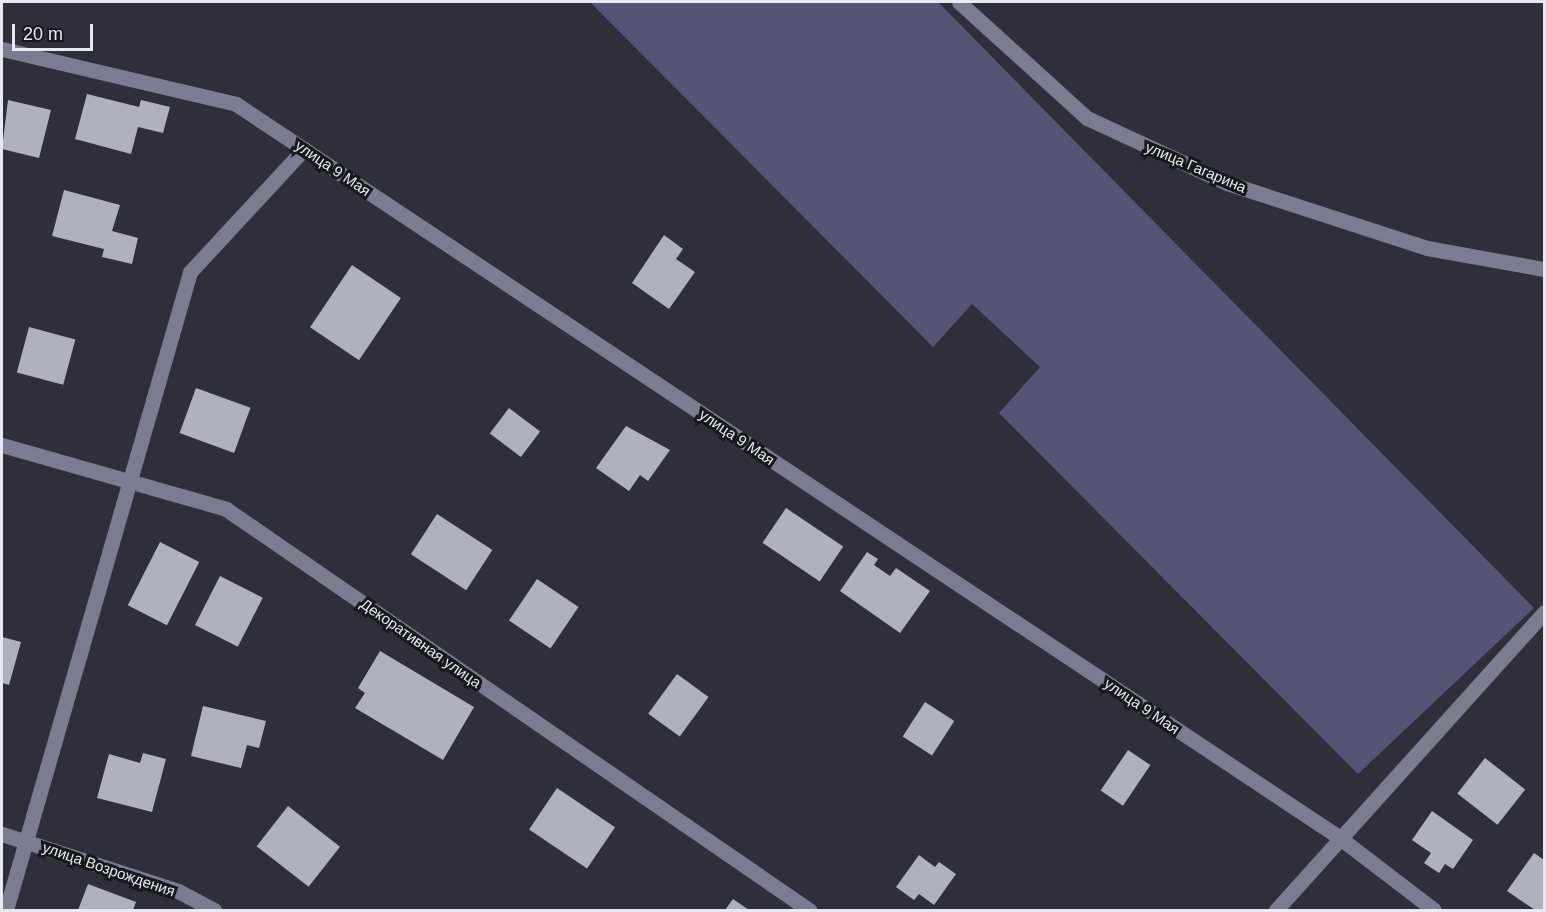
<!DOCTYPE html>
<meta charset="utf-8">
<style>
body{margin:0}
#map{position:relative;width:1546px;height:912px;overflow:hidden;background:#2f2e3a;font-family:Arial,sans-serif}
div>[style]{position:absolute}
.green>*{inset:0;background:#555474}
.building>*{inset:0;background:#b0b0bf;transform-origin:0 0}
.minor>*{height:15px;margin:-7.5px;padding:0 7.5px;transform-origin:7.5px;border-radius:7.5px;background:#7c7c91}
span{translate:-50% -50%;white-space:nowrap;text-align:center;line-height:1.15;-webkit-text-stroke:6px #17171d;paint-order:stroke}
.street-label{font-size:15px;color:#e8e9f0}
.frame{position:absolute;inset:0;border:3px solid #e8e9f0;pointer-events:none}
.scale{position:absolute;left:12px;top:24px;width:81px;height:27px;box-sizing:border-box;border:3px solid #e8e9f0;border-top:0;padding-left:8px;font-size:18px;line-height:21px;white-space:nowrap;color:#e8e9f0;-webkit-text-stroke:4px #17171d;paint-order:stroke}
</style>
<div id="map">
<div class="green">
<i style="clip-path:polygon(590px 2px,938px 2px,1534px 608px,1358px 774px,999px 413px,1040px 367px,972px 304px,933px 347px)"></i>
</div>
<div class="building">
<i style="clip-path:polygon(87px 94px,139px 107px,141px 100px,170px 107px,163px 133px,138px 127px,131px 154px,75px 139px)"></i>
<i style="clip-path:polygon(8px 100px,51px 110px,39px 158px,2px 149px)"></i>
<i style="clip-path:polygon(64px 190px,120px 205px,112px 231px,138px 238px,132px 264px,102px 257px,104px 249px,52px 236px)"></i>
<i style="clip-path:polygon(664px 235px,683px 249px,676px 259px,695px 272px,669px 309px,632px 283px)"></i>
<i style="left:352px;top:265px;width:59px;height:75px;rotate:34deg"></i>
<i style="left:29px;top:327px;width:48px;height:47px;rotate:15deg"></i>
<i style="left:196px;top:388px;width:58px;height:48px;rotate:20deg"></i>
<i style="left:509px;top:408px;width:39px;height:32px;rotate:37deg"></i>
<i style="clip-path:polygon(626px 426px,670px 450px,648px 481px,640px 475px,629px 491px,596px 468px)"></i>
<i style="left:786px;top:508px;width:69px;height:42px;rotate:34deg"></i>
<i style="left:437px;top:514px;width:66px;height:48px;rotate:33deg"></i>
<i style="left:160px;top:542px;width:44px;height:71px;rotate:27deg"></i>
<i style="clip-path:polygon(867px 552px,878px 559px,874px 565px,890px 576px,896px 568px,930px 591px,900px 633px,840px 591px)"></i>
<i style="left:220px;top:576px;width:48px;height:55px;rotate:27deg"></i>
<i style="left:537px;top:579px;width:50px;height:50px;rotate:34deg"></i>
<i style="clip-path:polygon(2px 637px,21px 642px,9px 685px,2px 683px)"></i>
<i style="clip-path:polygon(380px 651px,474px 707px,443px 760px,355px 708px,365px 693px,358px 688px)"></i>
<i style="left:677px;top:674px;width:39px;height:49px;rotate:36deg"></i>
<i style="left:925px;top:702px;width:35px;height:41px;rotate:33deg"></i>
<i style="clip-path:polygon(203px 706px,266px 721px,259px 748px,247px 745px,241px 768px,191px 756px)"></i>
<i style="left:1128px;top:750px;width:27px;height:49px;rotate:34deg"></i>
<i style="clip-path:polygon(143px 753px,166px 759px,152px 812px,97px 798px,109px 754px,140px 763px)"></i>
<i style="left:1485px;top:758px;width:51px;height:45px;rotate:38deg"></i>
<i style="left:557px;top:788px;width:70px;height:50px;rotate:34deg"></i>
<i style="left:288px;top:806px;width:66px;height:51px;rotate:38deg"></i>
<i style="clip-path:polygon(1432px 811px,1473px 840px,1453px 869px,1445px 864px,1439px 873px,1424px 863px,1431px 853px,1412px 840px)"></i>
<i style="clip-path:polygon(1534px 853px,1544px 860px,1544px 910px,1535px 910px,1507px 891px)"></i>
<i style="clip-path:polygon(919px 855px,935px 867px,939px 862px,956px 874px,934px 905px,919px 894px,914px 900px,896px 887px)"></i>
<i style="clip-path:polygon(88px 884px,136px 902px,133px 910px,78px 910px)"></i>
<i style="clip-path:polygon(733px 899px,749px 910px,725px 910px)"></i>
</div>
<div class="minor">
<i style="left:959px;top:2px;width:173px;rotate:42.2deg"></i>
<i style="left:1087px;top:118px;width:154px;rotate:24.9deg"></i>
<i style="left:1227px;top:183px;width:210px;rotate:18deg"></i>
<i style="left:1427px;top:248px;width:119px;rotate:10.2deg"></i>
<i style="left:2px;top:49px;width:240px;rotate:13.2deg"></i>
<i style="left:236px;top:104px;width:1321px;rotate:33.61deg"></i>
<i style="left:1336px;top:835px;width:123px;rotate:37.4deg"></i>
<i style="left:2px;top:445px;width:233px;rotate:15.9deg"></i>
<i style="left:226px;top:509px;width:708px;rotate:34.52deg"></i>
<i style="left:2px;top:834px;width:185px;rotate:17.9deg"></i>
<i style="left:178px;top:891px;width:41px;rotate:27.8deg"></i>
<i style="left:6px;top:910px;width:664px;rotate:-73.91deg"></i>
<i style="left:190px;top:272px;width:168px;rotate:-47.2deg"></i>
<i style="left:1276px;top:910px;width:401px;rotate:-48deg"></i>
</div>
<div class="street-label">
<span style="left:1196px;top:167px;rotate:23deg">улица Гагарина</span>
<span style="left:333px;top:168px;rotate:34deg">улица 9 Мая</span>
<span style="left:737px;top:437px;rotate:34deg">улица 9 Мая</span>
<span style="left:421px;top:643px;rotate:35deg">Декоративная улица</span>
<span style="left:1142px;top:706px;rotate:34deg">улица 9 Мая</span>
<span style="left:109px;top:869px;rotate:19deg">улица Возрождения</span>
</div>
<div class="frame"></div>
<div class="scale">20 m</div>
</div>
